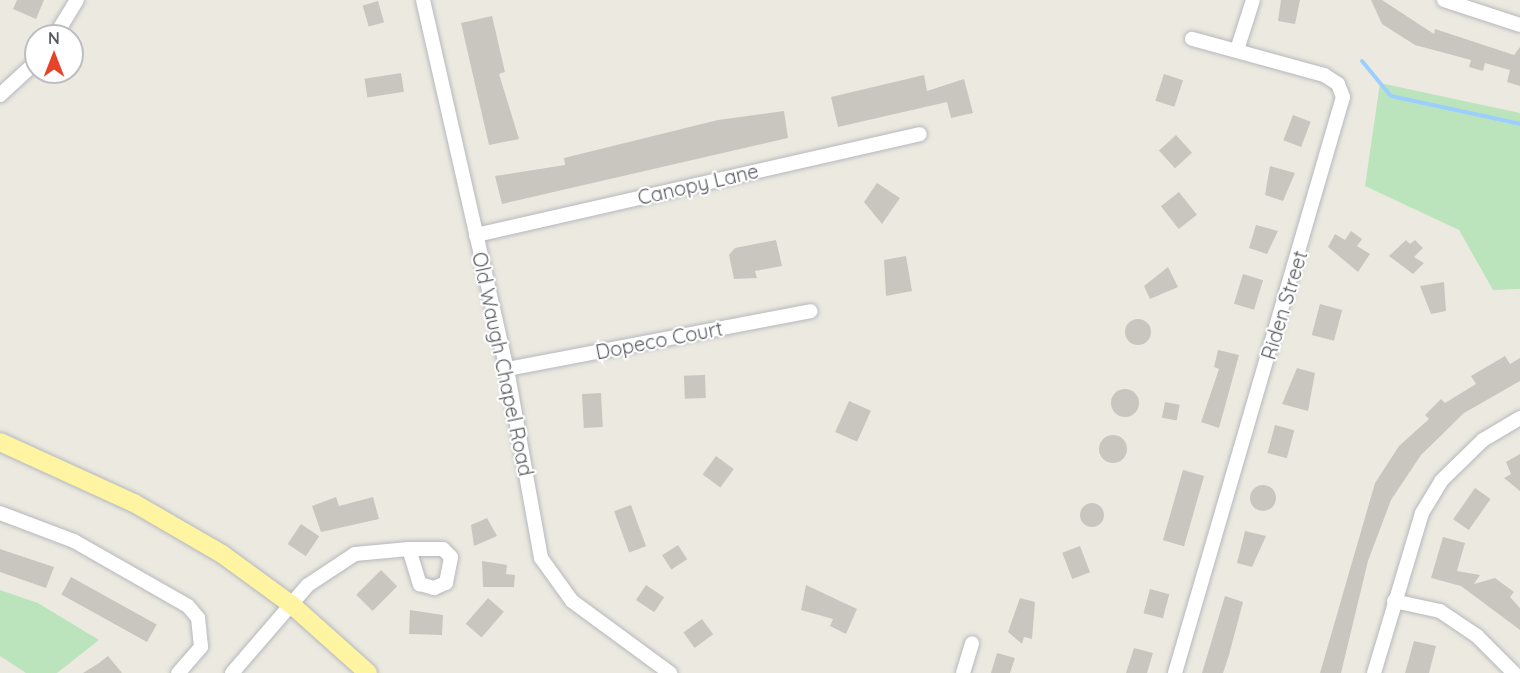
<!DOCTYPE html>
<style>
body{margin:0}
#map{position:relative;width:1520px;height:673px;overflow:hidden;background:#eceae0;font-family:Quicksand,sans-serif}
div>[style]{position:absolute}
.green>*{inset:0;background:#bbe4bd}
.stream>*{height:4px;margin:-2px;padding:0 2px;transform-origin:2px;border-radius:2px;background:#9dcffe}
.building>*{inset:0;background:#c8c6bf;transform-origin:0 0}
.round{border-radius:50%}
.roads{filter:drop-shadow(0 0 2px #b5b8bd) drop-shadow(0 0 2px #b5b8bd)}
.minor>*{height:14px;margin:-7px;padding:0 7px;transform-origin:7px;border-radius:7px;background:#fff}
.major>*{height:18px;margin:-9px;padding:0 9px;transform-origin:9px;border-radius:9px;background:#fef4a2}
span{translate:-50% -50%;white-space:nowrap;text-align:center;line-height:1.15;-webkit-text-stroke:4.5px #fff;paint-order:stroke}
.street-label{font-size:20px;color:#585c61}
.north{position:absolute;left:24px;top:24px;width:60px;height:60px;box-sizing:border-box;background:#fff;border:2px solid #bcbec0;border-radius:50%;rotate:0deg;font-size:16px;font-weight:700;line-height:24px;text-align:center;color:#585c61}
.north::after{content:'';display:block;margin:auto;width:21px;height:27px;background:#e7422a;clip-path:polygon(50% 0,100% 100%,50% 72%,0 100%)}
</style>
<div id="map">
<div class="green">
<i style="clip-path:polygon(1380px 83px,1520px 113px,1520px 289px,1493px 290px,1459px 230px,1365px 186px)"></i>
<i style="clip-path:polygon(0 590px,38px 603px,99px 640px,57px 673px,26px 673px,0 656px)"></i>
</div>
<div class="stream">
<i style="left:1362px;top:61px;width:45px;rotate:50.4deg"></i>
<i style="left:1391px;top:96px;width:132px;rotate:12.2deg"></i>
</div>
<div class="building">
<i style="clip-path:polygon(17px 0,44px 0,36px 19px,13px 9px)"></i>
<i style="clip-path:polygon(1281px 0,1300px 0,1295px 24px,1278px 21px)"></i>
<i style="clip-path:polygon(1371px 0,1382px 0,1434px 34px,1435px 29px,1514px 55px,1520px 47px,1520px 86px,1507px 82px,1510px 70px,1485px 63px,1483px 71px,1469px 67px,1471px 60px,1415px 45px,1382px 24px)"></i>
<i style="left:378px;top:1px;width:22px;height:16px;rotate:74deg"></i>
<i style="clip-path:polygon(492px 16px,505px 72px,499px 74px,519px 139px,489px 145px,461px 23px)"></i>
<i style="left:401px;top:73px;width:19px;height:37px;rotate:81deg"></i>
<i style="left:1164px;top:74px;width:20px;height:28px;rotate:18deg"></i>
<i style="clip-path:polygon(924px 75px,927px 91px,964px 79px,973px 113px,951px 118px,947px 102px,838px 127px,831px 97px)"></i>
<i style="clip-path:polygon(784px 111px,788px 138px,502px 204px,495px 176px,565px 165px,564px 158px,718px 120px)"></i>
<i style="left:1293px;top:115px;width:19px;height:27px;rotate:21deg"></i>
<i style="left:1176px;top:135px;width:24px;height:23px;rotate:48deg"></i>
<i style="clip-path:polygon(1270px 166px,1295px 173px,1283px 201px,1265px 195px)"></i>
<i style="clip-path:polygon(877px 183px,900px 198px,882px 224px,864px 202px)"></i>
<i style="left:1179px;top:192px;width:29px;height:23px;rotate:52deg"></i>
<i style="clip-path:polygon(1256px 225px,1278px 231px,1267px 254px,1249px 248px)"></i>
<i style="clip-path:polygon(1351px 231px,1362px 239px,1357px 246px,1370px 254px,1358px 272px,1328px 247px,1335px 234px,1345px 240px)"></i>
<i style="clip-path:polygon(776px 240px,782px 266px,755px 271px,757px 278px,734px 279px,729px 255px,735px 248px)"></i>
<i style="clip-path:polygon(1406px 240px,1410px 244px,1415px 240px,1423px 248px,1414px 257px,1424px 263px,1413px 274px,1389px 256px)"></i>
<i style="clip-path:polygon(906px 256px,912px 291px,886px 296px,884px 260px)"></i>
<i style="clip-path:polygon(1168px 267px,1178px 287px,1150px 299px,1144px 286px)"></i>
<i style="left:1243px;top:274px;width:21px;height:31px;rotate:17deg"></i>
<i style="clip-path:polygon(1444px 282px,1446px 311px,1431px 314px,1420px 286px)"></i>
<i style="left:1320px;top:304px;width:23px;height:32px;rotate:15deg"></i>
<i class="round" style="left:1125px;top:319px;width:26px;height:26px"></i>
<i style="clip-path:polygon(1218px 350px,1239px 355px,1219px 428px,1201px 422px,1219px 369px,1214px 367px)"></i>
<i style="clip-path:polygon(1505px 356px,1510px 364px,1520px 358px,1520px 381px,1464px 413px,1421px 455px,1391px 500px,1368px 561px,1341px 673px,1320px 673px,1375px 483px,1399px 446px,1429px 419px,1425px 415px,1441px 399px,1445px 403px,1476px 384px,1471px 376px)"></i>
<i style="clip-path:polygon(1297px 368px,1315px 373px,1308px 411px,1282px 404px)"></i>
<i style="left:705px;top:375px;width:23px;height:21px;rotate:88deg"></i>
<i class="round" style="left:1111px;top:389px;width:28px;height:28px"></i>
<i style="left:601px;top:393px;width:34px;height:19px;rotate:87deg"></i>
<i style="left:849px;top:401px;width:24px;height:34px;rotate:24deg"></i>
<i style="left:1165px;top:402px;width:15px;height:16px;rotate:11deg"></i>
<i style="left:1275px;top:425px;width:20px;height:29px;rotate:15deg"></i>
<i class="round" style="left:1099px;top:435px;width:28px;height:28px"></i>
<i style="clip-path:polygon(1520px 454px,1520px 491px,1504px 478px,1511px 474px,1506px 462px)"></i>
<i style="left:716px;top:456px;width:22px;height:23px;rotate:36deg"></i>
<i style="left:1183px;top:470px;width:22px;height:73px;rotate:16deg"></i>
<i class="round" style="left:1250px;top:485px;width:26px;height:26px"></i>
<i style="left:1475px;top:488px;width:19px;height:38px;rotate:35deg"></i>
<i style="clip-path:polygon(336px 497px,339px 506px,373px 497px,379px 519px,321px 532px,312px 506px)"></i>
<i class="round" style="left:1080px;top:503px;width:24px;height:24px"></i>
<i style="left:631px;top:505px;width:44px;height:18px;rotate:70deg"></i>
<i style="clip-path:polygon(487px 518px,497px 536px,474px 546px,471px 525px)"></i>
<i style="left:301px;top:524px;width:22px;height:24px;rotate:34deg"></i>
<i style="clip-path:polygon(1245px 531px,1266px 536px,1252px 567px,1237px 563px)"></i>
<i style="clip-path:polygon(1443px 537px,1465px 543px,1457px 571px,1480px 575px,1474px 584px,1495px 578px,1514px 592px,1510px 597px,1520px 608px,1520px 630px,1461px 586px,1431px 578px)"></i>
<i style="left:678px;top:545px;width:17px;height:19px;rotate:57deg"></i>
<i style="left:1080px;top:546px;width:28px;height:19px;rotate:69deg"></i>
<i style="clip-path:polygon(0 549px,54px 567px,46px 588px,0 572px)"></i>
<i style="clip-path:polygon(482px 561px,507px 565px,506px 574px,515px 575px,514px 587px,483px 587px)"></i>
<i style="left:381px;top:570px;width:23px;height:35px;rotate:45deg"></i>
<i style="left:71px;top:577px;width:98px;height:20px;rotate:29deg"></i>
<i style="left:646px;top:585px;width:22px;height:18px;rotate:34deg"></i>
<i style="clip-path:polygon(806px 585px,857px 609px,846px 634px,830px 626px,833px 619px,801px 610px)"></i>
<i style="left:1150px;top:589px;width:20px;height:25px;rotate:15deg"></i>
<i style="clip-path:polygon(1225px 596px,1243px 602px,1229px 655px,1223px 673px,1202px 673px)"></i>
<i style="left:488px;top:598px;width:21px;height:34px;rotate:41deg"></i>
<i style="clip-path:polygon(1020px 598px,1035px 602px,1032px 639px,1024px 637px,1022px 644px,1008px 632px)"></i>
<i style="clip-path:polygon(410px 610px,443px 615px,442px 635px,409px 634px)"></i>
<i style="left:702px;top:619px;width:19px;height:23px;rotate:54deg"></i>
<i style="clip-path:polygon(1414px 641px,1436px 646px,1429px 673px,1405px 673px)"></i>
<i style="clip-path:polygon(1134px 648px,1153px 653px,1147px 673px,1126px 673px)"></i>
<i style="clip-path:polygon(997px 653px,1015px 658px,1010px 673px,991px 673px)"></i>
<i style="clip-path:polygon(108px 656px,122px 673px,83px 673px,99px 663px)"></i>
</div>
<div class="roads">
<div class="minor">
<i style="left:423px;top:0;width:378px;rotate:77.2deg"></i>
<i style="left:507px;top:369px;width:192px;rotate:79.8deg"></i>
<i style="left:541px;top:558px;width:53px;rotate:54.2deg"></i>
<i style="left:572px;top:601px;width:122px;rotate:36.3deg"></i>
<i style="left:1444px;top:0;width:80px;rotate:18.2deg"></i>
<i style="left:55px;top:36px;width:42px;rotate:-58.6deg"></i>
<i style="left:1237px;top:50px;width:52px;rotate:-72.3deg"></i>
<i style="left:0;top:95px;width:49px;rotate:-42.5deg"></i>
<i style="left:476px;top:235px;width:455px;rotate:-12.8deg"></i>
<i style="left:507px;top:369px;width:309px;rotate:-10.8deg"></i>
<i style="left:0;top:513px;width:79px;rotate:20.7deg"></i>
<i style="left:74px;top:541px;width:131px;rotate:29.7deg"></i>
<i style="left:188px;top:606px;width:16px;rotate:50deg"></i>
<i style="left:198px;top:618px;width:29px;rotate:84deg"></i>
<i style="left:201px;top:647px;width:35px;rotate:131deg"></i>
<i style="left:1394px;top:601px;width:47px;rotate:12.3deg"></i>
<i style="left:1440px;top:611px;width:45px;rotate:34deg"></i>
<i style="left:1477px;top:636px;width:52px;rotate:45deg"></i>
<i style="left:232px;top:673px;width:116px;rotate:-49.2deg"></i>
<i style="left:308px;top:585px;width:56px;rotate:-33.4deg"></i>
<i style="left:355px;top:554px;width:54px;rotate:-5.3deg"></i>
<i style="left:409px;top:549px;width:37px;rotate:73deg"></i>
<i style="left:420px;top:584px;width:15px;rotate:16deg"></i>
<i style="left:434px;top:588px;width:13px;rotate:-23deg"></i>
<i style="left:446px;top:583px;width:26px;rotate:-79deg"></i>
<i style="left:451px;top:557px;width:11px;rotate:-135deg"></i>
<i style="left:443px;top:549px;width:34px;rotate:180deg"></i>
<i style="left:963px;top:673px;width:31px;rotate:-73deg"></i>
<i style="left:1175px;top:673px;width:600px;rotate:-73.74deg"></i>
<i style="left:1343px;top:97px;width:14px;rotate:-111deg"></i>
<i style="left:1338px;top:84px;width:17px;rotate:-147deg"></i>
<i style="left:1324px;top:75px;width:137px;rotate:-164.7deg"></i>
<i style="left:1374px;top:673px;width:167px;rotate:-73.3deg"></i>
<i style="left:1422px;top:513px;width:37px;rotate:-59deg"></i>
<i style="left:1441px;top:481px;width:59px;rotate:-44.3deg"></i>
<i style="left:1483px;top:440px;width:43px;rotate:-30.7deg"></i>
</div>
<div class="major">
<i style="left:0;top:442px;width:147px;rotate:24.5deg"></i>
<i style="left:134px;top:503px;width:102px;rotate:30.1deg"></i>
<i style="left:222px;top:554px;width:87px;rotate:36.1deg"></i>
<i style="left:292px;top:605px;width:102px;rotate:41.8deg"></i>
</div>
</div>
<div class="street-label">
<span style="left:698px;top:184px;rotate:-13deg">Canopy Lane</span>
<span style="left:1284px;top:305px;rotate:-73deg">Riden Street</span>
<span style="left:659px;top:340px;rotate:-11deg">Dopeco Court</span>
<span style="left:503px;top:364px;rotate:78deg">Old Waugh Chapel Road</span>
</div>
<div class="north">N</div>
</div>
